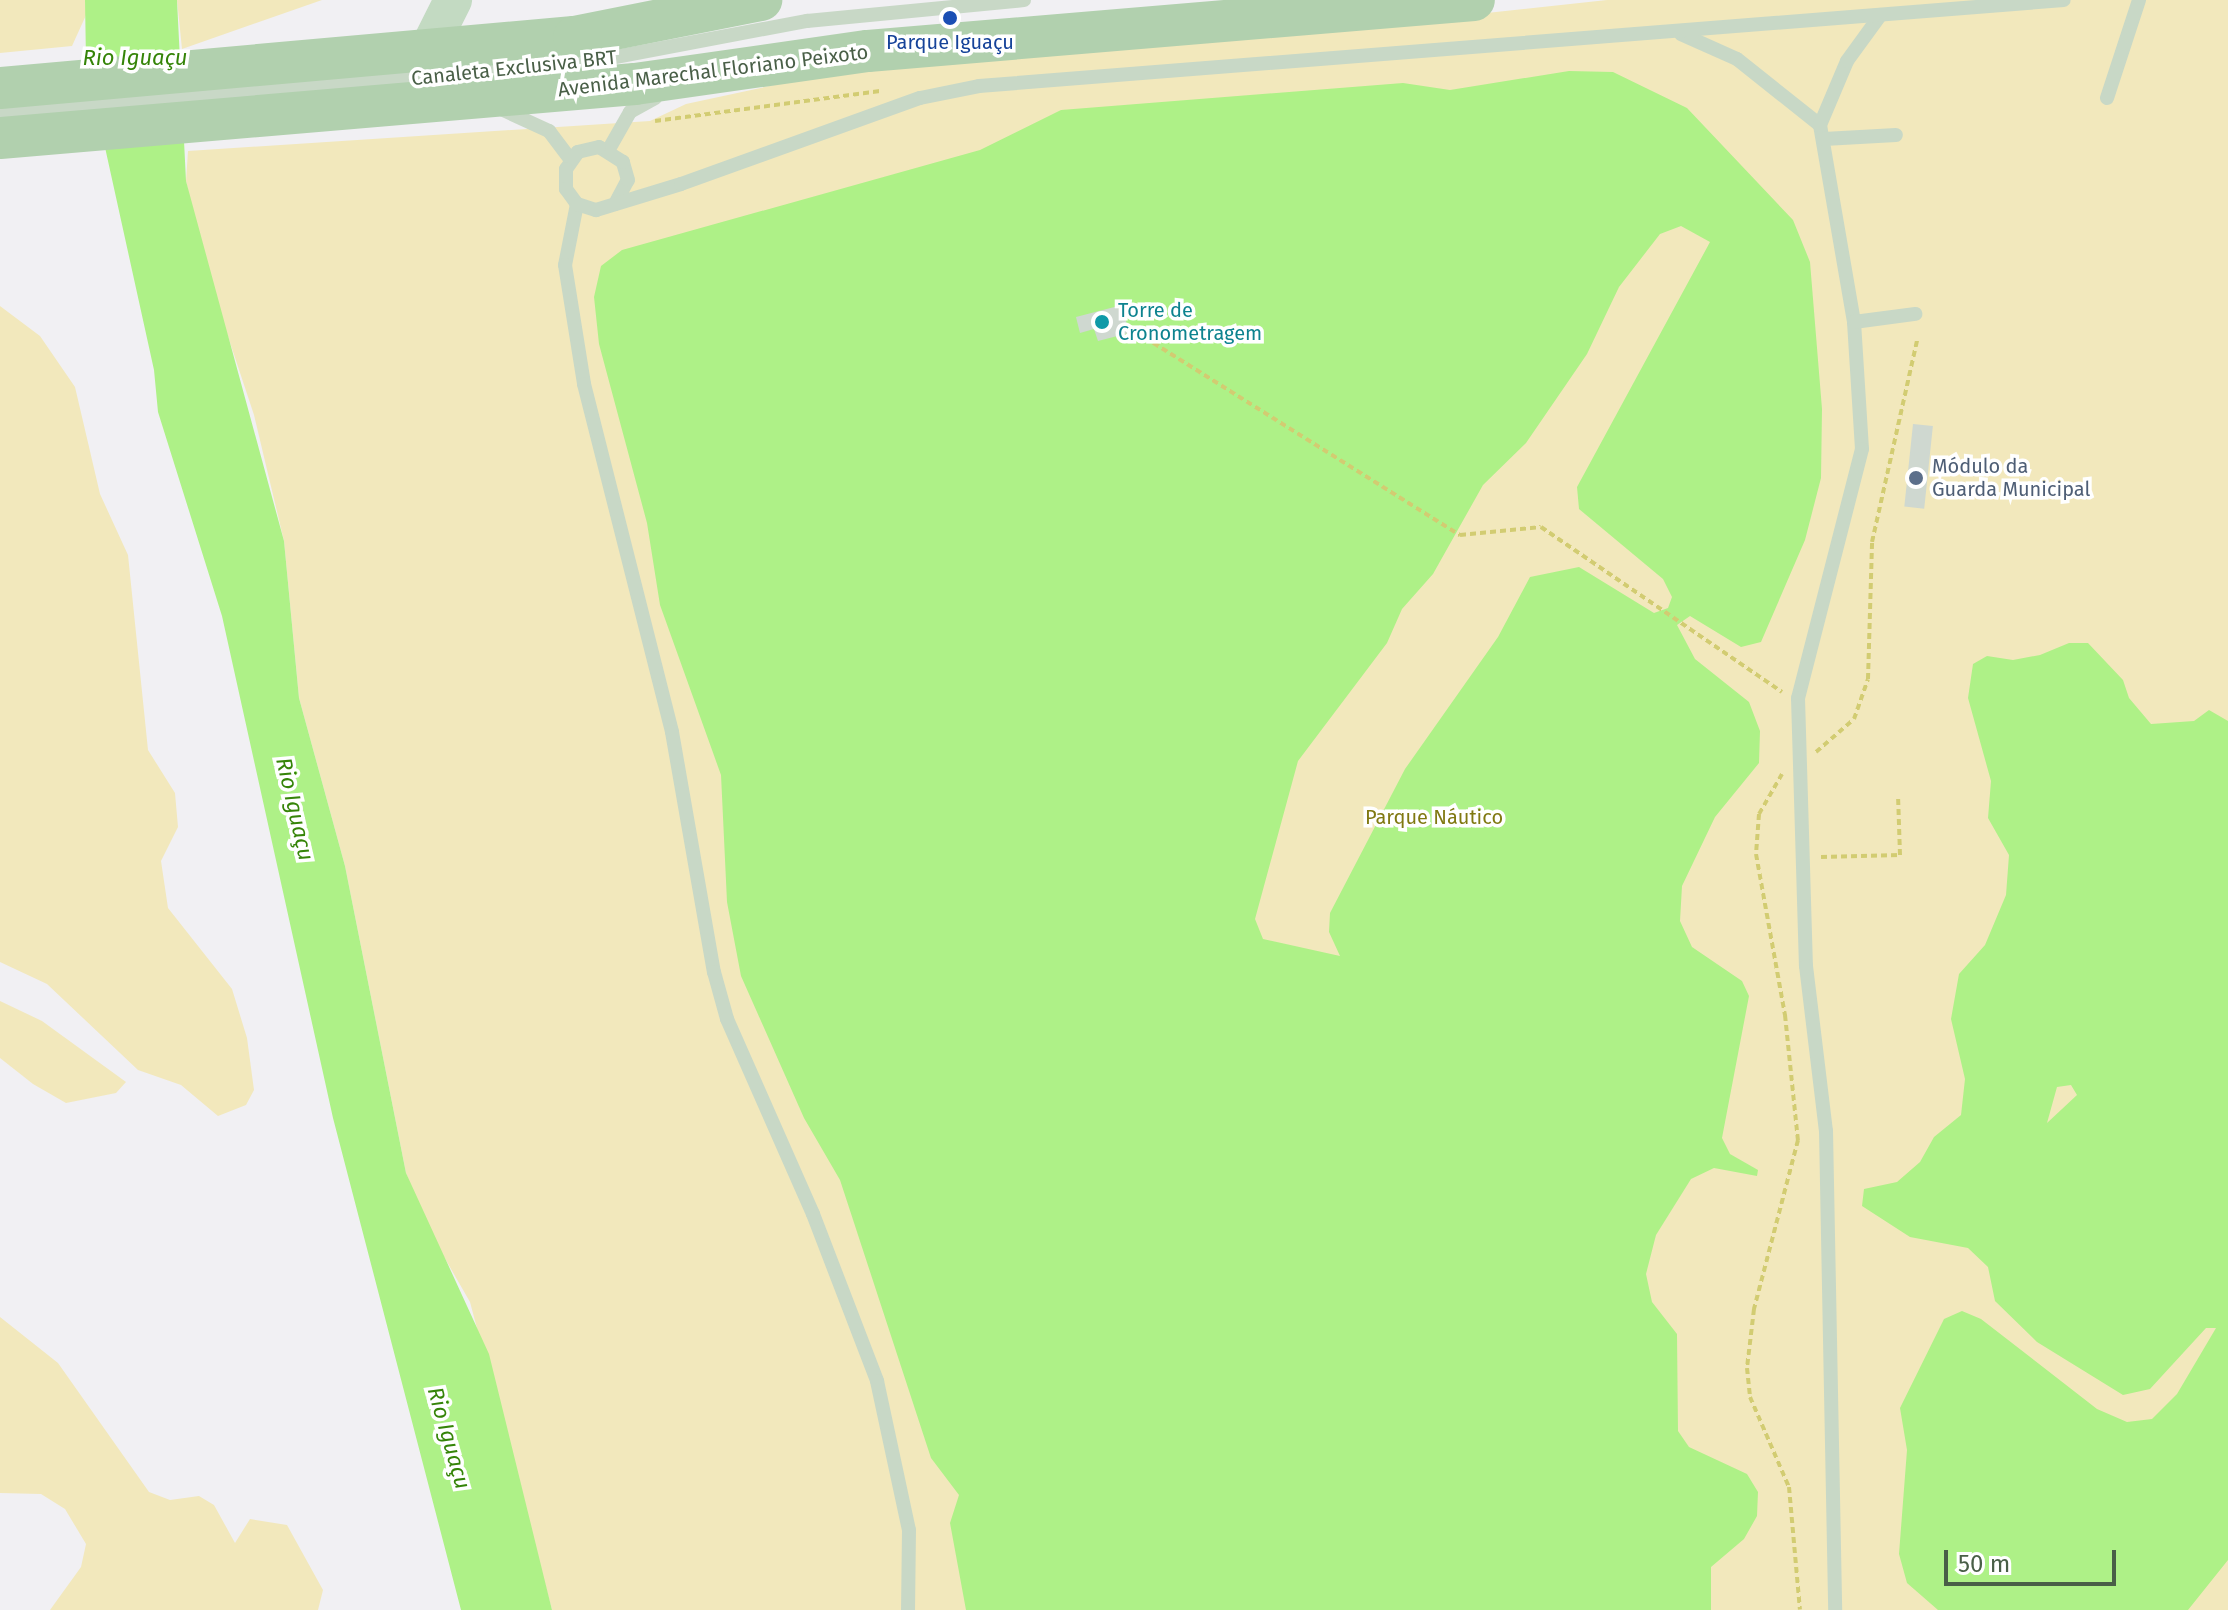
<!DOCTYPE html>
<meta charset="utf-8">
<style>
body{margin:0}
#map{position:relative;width:2228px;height:1610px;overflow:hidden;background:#f1f0f3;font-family:"Fira Sans",sans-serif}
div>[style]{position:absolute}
.green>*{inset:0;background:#f2e8bc}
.water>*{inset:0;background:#aef187}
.building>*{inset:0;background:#cfd8d0;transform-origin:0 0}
.path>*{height:4px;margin-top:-2px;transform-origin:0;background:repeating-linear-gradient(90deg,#d2cc72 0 6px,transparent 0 10px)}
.lane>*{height:14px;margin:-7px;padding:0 7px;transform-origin:7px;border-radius:7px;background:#c8d8c6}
.secondary>*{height:38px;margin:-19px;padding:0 19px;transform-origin:19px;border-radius:19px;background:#c3dac2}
.primary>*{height:42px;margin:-21px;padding:0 21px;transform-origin:21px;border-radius:21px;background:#b1d0ae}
.dots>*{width:22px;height:22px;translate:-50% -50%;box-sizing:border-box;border:4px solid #fff;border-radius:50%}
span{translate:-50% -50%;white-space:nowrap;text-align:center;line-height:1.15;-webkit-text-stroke:7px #fff;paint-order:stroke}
.transit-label{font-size:20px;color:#164399}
.street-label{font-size:20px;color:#495f47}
.culture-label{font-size:20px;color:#0d838f}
.left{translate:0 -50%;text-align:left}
.service-label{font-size:20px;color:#4e5e75}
.park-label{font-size:20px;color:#807912}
.water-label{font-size:22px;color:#358408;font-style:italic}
.scale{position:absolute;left:1944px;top:1550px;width:172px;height:36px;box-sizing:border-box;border:4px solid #495f47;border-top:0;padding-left:10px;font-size:24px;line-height:28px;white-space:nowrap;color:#495f47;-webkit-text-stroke:6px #fff;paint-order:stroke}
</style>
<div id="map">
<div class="green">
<i style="clip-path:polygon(0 0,85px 0,87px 13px,72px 46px,0 53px)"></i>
<i style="clip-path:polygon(177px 0,322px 0,182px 49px)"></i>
<i style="clip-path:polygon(1607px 0,2228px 0,2228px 1610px,552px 1610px,470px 1302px,424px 1222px,406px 1173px,345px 866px,299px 698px,284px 541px,254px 415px,205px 267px,186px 181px,188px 151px,650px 121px,686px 104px,839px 71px,1256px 38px)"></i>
<i style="clip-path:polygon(0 306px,40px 336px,75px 387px,100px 494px,128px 555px,148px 750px,175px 793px,178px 827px,161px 861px,168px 908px,232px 989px,247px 1038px,254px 1090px,246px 1105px,218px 1116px,181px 1085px,138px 1070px,47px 984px,0 962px)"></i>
<i style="clip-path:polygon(0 1001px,42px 1021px,126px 1082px,116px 1093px,66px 1103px,33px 1084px,0 1058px)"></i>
<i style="clip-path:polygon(0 1317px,58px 1363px,149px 1492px,170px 1500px,199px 1496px,214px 1505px,235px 1543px,250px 1519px,287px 1525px,323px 1590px,318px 1610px,50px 1610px,81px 1567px,86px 1544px,65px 1509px,41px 1494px,0 1493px)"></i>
</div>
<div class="water">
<i style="clip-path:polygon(85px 0,177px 0,186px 181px,284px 541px,299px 698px,345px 866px,406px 1173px,489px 1354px,552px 1610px,461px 1610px,333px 1118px,222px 616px,158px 412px,154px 370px,86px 61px)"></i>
<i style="clip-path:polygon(evenodd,1569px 71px,1613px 72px,1687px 108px,1793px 220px,1810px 262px,1822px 409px,1821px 478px,1805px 540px,1761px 642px,1741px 647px,1690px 616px,1677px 625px,1695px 659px,1749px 702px,1760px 731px,1759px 763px,1715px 817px,1682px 886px,1680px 921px,1692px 947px,1742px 981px,1749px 996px,1722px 1138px,1730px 1154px,1758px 1170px,1757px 1176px,1714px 1168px,1691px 1179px,1656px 1235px,1646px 1274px,1652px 1302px,1677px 1334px,1678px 1431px,1689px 1447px,1747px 1474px,1758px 1492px,1757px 1516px,1744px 1539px,1711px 1567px,1711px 1610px,966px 1610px,950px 1523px,959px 1495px,931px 1458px,840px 1180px,804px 1118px,741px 976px,727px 902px,721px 775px,660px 605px,647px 523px,599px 344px,594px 297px,601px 266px,622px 250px,980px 150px,1061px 110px,1403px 83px,1450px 90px,1569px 71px,1681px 226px,1710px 242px,1577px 487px,1579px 509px,1663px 579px,1672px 597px,1668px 608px,1654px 613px,1579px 567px,1530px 577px,1498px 637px,1405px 769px,1330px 913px,1329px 932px,1340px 956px,1263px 939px,1255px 919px,1298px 761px,1387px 643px,1402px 609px,1433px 574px,1483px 485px,1526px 443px,1587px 354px,1619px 287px,1660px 234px,1681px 226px)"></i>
<i style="clip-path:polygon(evenodd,2069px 643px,2088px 643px,2123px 680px,2129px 698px,2151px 724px,2194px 721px,2209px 710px,2228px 721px,2228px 1560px,2188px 1610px,1938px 1610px,1907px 1583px,1899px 1554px,1907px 1450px,1900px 1408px,1944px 1319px,1962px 1311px,1981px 1319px,2097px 1409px,2127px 1422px,2152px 1419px,2177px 1394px,2216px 1328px,2206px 1328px,2150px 1389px,2123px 1395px,2037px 1342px,1995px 1301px,1988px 1267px,1968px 1248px,1910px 1237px,1862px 1206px,1864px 1189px,1897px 1182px,1920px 1162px,1934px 1137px,1961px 1115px,1965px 1079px,1951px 1019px,1959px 974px,1985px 945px,2006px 895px,2009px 855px,1988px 818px,1991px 781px,1968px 698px,1973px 664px,1987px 656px,2013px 660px,2040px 655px,2069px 643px,2071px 1085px,2077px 1095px,2047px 1123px,2057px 1087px,2071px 1085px)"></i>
</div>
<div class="building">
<i style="clip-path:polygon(1122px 305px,1129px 333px,1098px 341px,1094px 329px,1080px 333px,1076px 317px)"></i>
<i style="left:1913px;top:424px;width:20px;height:83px;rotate:6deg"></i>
</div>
<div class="path">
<i style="left:655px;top:121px;width:227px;rotate:-7.6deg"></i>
<i style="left:1128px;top:327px;width:392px;rotate:32.1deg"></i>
<i style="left:1460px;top:535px;width:81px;rotate:-5.6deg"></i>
<i style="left:1541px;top:527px;width:292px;rotate:34.4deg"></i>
<i style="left:1816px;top:752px;width:50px;rotate:-41deg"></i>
<i style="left:1854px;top:719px;width:42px;rotate:-70.7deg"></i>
<i style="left:1868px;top:679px;width:137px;rotate:-88.3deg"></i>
<i style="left:1872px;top:542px;width:207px;rotate:-77.4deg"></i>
<i style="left:1782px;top:774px;width:46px;rotate:119.9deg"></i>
<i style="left:1759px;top:814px;width:40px;rotate:94.3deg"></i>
<i style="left:1756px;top:854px;width:164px;rotate:79.8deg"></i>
<i style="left:1785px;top:1015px;width:126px;rotate:84.1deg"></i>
<i style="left:1798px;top:1140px;width:175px;rotate:104.6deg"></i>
<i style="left:1754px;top:1309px;width:59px;rotate:96.8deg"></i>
<i style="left:1747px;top:1368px;width:29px;rotate:84deg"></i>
<i style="left:1750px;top:1397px;width:98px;rotate:66.6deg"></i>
<i style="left:1789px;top:1487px;width:123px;rotate:84.9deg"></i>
<i style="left:1821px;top:857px;width:79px;rotate:-1.5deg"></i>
<i style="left:1900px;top:855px;width:59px;rotate:-91.9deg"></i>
</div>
<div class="lane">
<i style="left:1681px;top:34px;width:61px;rotate:24.1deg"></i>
<i style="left:1737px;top:59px;width:106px;rotate:38.5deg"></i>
<i style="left:1820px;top:125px;width:200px;rotate:80.2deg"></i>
<i style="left:1854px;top:322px;width:127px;rotate:86.4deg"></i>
<i style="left:1862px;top:449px;width:257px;rotate:104.4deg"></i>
<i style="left:1798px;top:698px;width:268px;rotate:88.3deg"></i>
<i style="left:1806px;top:966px;width:166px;rotate:83.1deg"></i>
<i style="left:1826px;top:1131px;width:479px;rotate:88.9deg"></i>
<i style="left:2107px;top:98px;width:103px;rotate:-71.9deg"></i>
<i style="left:501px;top:109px;width:53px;rotate:24.6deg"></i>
<i style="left:549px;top:131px;width:36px;rotate:53deg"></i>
<i style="left:0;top:112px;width:591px;rotate:-4.85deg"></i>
<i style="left:589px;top:62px;width:222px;rotate:-10.7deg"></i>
<i style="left:807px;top:21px;width:218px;rotate:-5.5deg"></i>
<i style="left:1820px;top:125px;width:69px;rotate:-67.1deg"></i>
<i style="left:1847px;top:61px;width:54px;rotate:-54deg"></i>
<i style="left:1824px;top:139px;width:72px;rotate:-3.2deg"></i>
<i style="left:609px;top:149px;width:43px;rotate:-60.4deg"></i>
<i style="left:630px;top:112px;width:29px;rotate:-29deg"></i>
<i style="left:577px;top:204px;width:62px;rotate:101.1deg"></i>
<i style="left:565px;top:265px;width:121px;rotate:80.9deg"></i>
<i style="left:584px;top:384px;width:359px;rotate:75.8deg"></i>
<i style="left:672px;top:732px;width:244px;rotate:80.1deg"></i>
<i style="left:714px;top:972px;width:49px;rotate:74.5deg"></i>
<i style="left:727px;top:1019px;width:213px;rotate:66.2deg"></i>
<i style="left:813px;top:1214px;width:179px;rotate:69deg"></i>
<i style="left:877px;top:1381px;width:152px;rotate:77.9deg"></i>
<i style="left:909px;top:1530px;width:80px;rotate:90.7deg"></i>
<i style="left:615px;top:204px;width:27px;rotate:-62deg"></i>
<i style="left:628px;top:180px;width:19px;rotate:-106deg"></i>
<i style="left:623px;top:162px;width:28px;rotate:-148deg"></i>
<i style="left:599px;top:147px;width:22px;rotate:167deg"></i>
<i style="left:578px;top:152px;width:21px;rotate:125deg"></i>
<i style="left:566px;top:169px;width:20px;rotate:90deg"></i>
<i style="left:566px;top:189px;width:19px;rotate:54deg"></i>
<i style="left:577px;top:204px;width:20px;rotate:18deg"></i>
<i style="left:596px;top:210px;width:89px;rotate:-17deg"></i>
<i style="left:681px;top:184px;width:254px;rotate:-19.8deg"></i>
<i style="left:920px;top:98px;width:60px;rotate:-11.5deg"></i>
<i style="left:979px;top:86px;width:1088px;rotate:-4.53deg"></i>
<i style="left:1854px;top:322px;width:62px;rotate:-7.5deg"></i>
</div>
<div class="secondary">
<i style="left:428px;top:50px;width:56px;rotate:-63.4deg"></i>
</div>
<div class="primary">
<i style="left:0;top:88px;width:576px;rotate:-5.08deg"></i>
<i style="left:574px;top:37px;width:191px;rotate:-11.2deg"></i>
<i style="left:0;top:138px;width:637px;rotate:-4.86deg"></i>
<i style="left:635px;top:84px;width:235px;rotate:-8.1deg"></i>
<i style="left:868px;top:51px;width:608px;rotate:-4.81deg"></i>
</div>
<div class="dots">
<i style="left:950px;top:18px;background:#1a4fb4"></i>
<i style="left:1102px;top:322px;background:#0f9aa8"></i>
<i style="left:1916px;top:478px;background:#5c6f8a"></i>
</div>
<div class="transit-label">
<span style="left:950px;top:42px">Parque Iguaçu</span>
</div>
<div class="street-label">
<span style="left:514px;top:68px;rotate:-6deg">Canaleta Exclusiva BRT</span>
<span style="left:713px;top:71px;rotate:-7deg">Avenida Marechal Floriano Peixoto</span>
</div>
<div class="culture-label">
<span class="left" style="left:1118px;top:322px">Torre de<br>Cronometragem</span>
</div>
<div class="service-label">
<span class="left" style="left:1932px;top:478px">Módulo da<br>Guarda Municipal</span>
</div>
<div class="park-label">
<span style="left:1434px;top:817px">Parque Náutico</span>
</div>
<div class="water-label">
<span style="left:135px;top:58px">Rio Iguaçu</span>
<span style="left:295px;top:809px;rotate:77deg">Rio Iguaçu</span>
<span style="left:449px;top:1438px;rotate:74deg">Rio Iguaçu</span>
</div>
<div class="scale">50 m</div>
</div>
